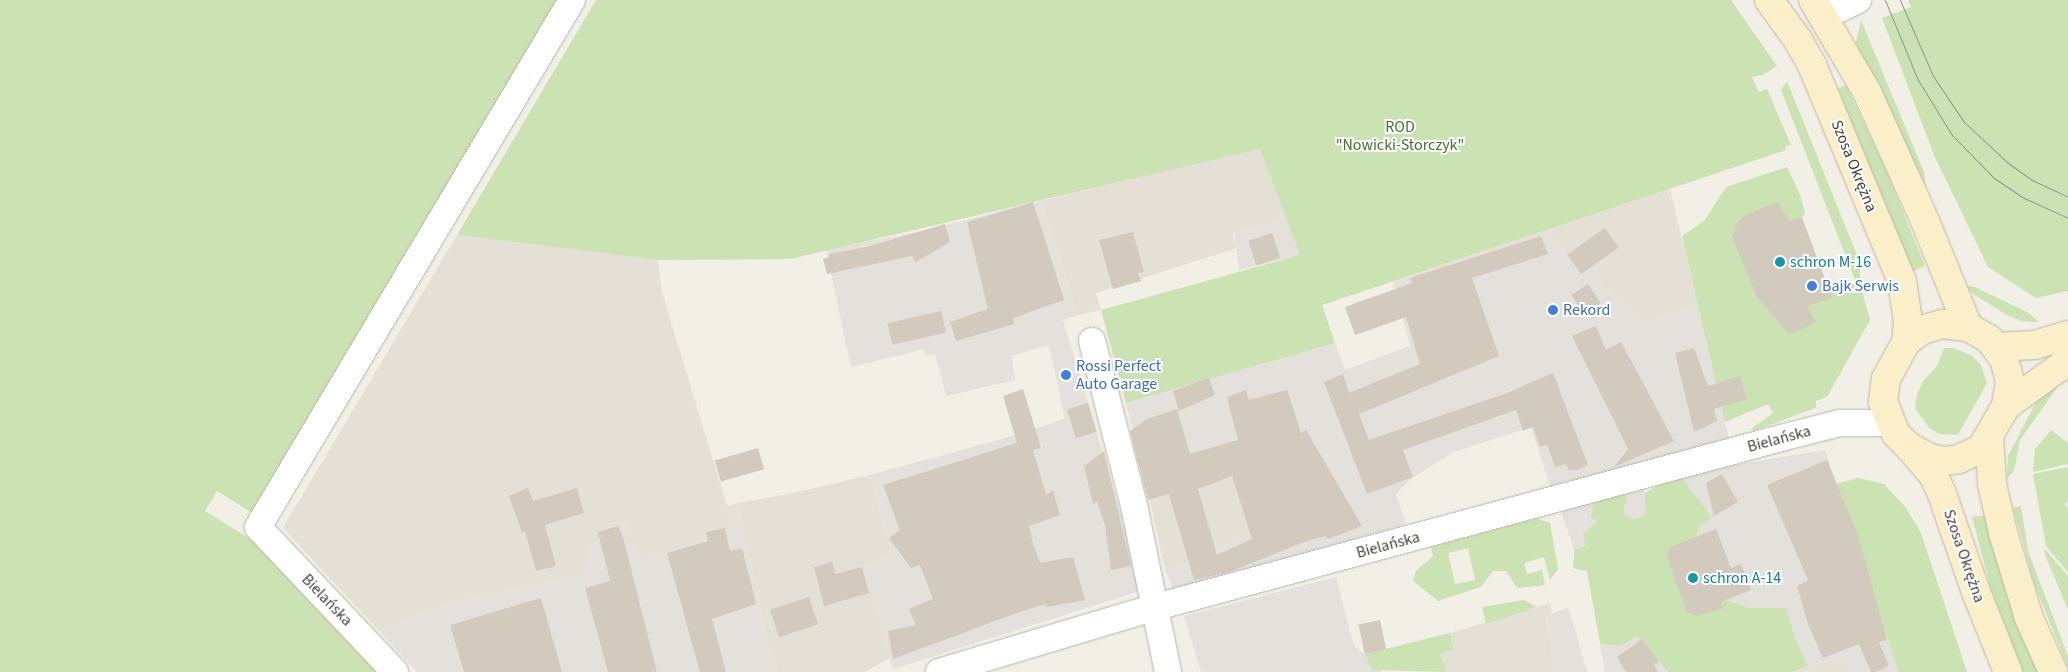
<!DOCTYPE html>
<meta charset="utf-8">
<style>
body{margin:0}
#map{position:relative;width:2068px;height:672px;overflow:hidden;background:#f2efe6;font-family:"Source Sans 3",sans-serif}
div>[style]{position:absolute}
.residential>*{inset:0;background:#e5e0d5}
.industrial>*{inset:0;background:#e4e0db}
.green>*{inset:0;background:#cbe3b2}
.building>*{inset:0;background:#d2cabd;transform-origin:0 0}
.roads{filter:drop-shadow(0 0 1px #bcb6aa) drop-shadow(0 0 1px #bcb6aa)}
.street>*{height:26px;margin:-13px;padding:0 13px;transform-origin:13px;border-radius:13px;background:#fff}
.secondary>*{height:28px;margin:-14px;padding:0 14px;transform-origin:14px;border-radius:14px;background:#faefc8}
.tram>*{height:1px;margin:-0.5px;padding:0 0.5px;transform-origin:0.5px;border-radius:0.5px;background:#959595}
.dots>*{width:14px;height:14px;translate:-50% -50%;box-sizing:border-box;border:2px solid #fff;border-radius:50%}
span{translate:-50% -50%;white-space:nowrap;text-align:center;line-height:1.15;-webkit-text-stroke:4px #fff;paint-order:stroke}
.park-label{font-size:16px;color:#45712e}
.street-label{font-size:16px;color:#443f36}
.culture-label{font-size:16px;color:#0d838f}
.left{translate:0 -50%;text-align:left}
.shop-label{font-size:16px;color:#366cbe}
</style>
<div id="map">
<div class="residential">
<i style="clip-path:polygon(1261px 147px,1286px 218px,1232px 234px,1237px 248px,1096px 293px,1101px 310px,1078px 315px,1041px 201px)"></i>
<i style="clip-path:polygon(1670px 189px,1698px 305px,1643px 322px,1543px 231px)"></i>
<i style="clip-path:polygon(457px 235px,658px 260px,662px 292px,727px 506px,738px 503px,793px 493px,870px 475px,892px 556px,862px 567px,890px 658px,864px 672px,778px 672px,767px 641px,738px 503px,725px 528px,706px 532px,699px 544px,640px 559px,625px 518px,587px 572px,447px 604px,379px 631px,283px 528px)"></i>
<i style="clip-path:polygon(1241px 456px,1269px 523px,1204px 559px,1165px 570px,1148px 491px)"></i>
<i style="clip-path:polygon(1550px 603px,1552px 614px,1546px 617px,1555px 672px,1447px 672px,1440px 653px,1454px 648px,1450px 633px)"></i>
<i style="clip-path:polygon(1843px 657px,1849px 672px,1792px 672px,1808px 666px)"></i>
</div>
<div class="industrial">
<i style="clip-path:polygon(1041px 201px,1078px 315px,1063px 320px,1144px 590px,893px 669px,862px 567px,892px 556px,870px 475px,1013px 436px,1065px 419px,1049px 345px,1012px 356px,1015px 380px,946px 396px,935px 354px,926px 356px,924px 349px,851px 367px,826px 249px,919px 232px)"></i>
<i style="clip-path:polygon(1286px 218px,1302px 255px,1239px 270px,1235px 233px)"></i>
<i style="clip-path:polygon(1543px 231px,1643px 322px,1698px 305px,1729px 439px,1550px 487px,1531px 427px,1454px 452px,1413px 477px,1396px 494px,1406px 524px,1174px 591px,1165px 570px,1204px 559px,1269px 523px,1240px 456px,1148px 491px,1126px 403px,1335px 343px,1345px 370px,1410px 346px,1393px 282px)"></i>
<i style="clip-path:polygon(1825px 450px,1899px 672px,1849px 672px,1842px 657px,1808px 666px,1794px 636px,1709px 672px,1640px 547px,1679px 474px)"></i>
<i style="clip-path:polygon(1642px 484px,1652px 514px,1577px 558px,1561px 511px)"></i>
<i style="clip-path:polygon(738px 503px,767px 641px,778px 672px,417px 672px,379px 631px,447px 604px,586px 572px,589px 533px,626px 518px,640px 559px,699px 544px,706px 532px,725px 528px)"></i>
<i style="clip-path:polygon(1336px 577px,1354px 646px,1365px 654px,1372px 670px,1380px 668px,1381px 672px,1201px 672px,1184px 616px)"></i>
<i style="clip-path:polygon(1568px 608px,1572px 619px,1587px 672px,1555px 672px,1546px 616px)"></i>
<i style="clip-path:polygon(1641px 632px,1668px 672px,1605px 672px,1600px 644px,1621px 646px)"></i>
</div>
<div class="green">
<i style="clip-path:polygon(0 0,562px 0,493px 107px,254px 514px,217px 491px,205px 511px,266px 549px,389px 672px,0 672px)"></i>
<i style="clip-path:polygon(596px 0,1731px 0,1777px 66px,1763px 75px,1752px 77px,1759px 92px,1767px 89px,1791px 145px,1785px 146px,1786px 150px,1322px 305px,1335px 343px,1126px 403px,1101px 310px,1300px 255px,1260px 149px,790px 259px,658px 260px,457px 235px)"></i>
<i style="clip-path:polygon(1908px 0,2068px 0,2068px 291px,2036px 298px,1988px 267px,1934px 155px,1882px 18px,1911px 7px)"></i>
<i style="clip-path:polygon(1861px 20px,1924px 172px,1926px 186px,1860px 54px,1856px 42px)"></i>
<i style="clip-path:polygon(1787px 81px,1859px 260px,1861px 288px,1870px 320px,1827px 397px,1816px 401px,1816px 408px,1753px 431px,1752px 428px,1773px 413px,1768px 404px,1725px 422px,1682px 236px,1704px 221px,1726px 187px,1787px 167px,1800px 195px,1805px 213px,1802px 218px,1828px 287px,1848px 280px,1857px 285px,1781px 90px)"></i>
<i style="clip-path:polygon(1846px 85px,1886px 170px,1925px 266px,1911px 272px,1838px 88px)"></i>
<i style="clip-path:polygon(1966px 286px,1975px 287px,2027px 312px,2039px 322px,2021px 321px,2005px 314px,1973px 294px)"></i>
<i style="clip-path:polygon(1944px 348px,1954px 348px,1972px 356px,1981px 365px,1987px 383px,1958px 435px,1940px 434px,1929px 428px,1915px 408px,1917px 394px,1924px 380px,1937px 366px)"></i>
<i style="clip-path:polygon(2059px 385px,2020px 440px,2014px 471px,2007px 478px,2008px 456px,2036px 402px,2041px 393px)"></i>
<i style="clip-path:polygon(2051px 430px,2068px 443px,2068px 464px,2033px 472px,2035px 449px)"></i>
<i style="clip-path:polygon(2068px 467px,2068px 501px,2065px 505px,2068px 508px,2068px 572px,2046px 546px,2033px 474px)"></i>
<i style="clip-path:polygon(1679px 474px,1712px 518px,1699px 526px,1696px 536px,1719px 598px,1749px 608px,1786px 608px,1794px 636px,1808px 666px,1792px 672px,1668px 672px,1637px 636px,1621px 646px,1600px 644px,1587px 571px,1575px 569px,1573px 564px,1575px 549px,1586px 546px,1583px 534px,1597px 522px,1591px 517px,1594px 500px,1614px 493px,1627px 496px,1623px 514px,1630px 519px,1638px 519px,1646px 513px,1645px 493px)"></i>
<i style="clip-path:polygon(1858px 478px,1884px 484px,1906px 508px,1921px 533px,1967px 672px,1899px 672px,1836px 484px)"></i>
<i style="clip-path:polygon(2021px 506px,2028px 551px,2068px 656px,2068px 667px,2035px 586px,2013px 508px)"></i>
<i style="clip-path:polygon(1987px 515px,2040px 672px,2023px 672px,1990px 586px,1972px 517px)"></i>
<i style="clip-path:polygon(evenodd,1536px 518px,1550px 523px,1558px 569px,1550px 580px,1544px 557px,1524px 563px,1527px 574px,1542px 570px,1545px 585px,1517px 588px,1506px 571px,1493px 571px,1481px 587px,1438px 601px,1413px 581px,1416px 571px,1433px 556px,1431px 547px,1536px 518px,1468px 548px,1475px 580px,1455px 584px,1448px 553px,1468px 548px)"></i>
<i style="clip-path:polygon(2044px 548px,2068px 576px,2068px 610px,2046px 557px)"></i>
<i style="clip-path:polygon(1524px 600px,1537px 607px,1486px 624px,1482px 607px)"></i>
<i style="clip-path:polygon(1450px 633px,1454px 649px,1440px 654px,1447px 672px,1372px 670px,1365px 654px)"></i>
</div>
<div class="building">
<i style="clip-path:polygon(1033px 202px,1064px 300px,1013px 318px,1014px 324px,956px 341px,950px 322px,988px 309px,967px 222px)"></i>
<i style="clip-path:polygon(1777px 202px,1790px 221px,1802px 218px,1832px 298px,1807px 306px,1816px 323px,1789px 334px,1757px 297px,1732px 237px,1738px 222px,1747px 214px)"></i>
<i style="clip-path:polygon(945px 224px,950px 242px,916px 262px,912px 256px,827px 274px,823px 259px,829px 257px,829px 254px,867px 247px)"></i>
<i style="left:1605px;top:228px;width:24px;height:46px;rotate:55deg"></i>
<i style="clip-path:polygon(1133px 232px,1144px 272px,1138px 273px,1141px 281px,1113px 289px,1099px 240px)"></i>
<i style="left:1272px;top:233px;width:26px;height:25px;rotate:72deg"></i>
<i style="clip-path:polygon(1541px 236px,1548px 254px,1472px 278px,1499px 356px,1359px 414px,1369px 440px,1507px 393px,1553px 373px,1588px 465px,1577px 470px,1569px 470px,1566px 464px,1555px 467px,1547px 445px,1540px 447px,1533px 427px,1523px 431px,1516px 410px,1403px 450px,1413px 477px,1367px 494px,1324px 382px,1343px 374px,1349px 393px,1420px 364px,1406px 317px,1355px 335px,1345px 307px,1412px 283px,1410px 278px)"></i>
<i style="left:1588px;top:284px;width:23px;height:20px;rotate:56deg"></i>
<i style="left:941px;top:311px;width:22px;height:55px;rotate:77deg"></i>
<i style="clip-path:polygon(1596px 326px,1606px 350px,1621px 342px,1674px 441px,1614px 467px,1628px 449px,1572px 336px)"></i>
<i style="clip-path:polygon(1694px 348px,1708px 386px,1740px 376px,1747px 399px,1714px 409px,1717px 421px,1694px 432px,1675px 353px)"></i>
<i style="clip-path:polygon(1209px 378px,1215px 395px,1179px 411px,1173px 391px)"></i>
<i style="clip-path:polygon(1023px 389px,1041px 448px,1033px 450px,1046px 495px,1053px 490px,1060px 515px,1029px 526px,1033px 544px,1040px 563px,1073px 557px,1085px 600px,1047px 607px,1046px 604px,1022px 611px,893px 659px,888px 631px,916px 625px,909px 609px,933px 599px,920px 565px,911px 568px,889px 538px,900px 530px,883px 485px,1017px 443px,1003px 396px)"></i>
<i style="clip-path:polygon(evenodd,1246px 390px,1249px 400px,1287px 390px,1301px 433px,1306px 430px,1362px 526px,1328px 539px,1326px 536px,1307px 541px,1229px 572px,1194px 580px,1169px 494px,1148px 500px,1130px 431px,1147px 419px,1177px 409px,1190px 454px,1238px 440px,1227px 397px,1246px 390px,1232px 476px,1252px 539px,1217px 555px,1198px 489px,1232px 476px)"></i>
<i style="left:1088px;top:403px;width:30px;height:22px;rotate:73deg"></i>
<i style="left:758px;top:448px;width:22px;height:45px;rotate:74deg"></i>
<i style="clip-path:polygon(1104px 451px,1131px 566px,1111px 570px,1105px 525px,1097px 502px,1093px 504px,1084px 466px)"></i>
<i style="clip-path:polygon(1827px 460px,1858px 535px,1884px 628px,1887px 640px,1879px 642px,1889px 666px,1876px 672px,1871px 672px,1859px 644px,1823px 658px,1808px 624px,1797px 586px,1808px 580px,1767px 485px)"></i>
<i style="clip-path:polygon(1722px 474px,1738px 502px,1714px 516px,1706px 483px)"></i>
<i style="clip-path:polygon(528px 488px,533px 501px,577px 488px,584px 513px,545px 525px,556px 566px,536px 571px,525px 531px,522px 532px,509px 496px)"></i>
<i style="clip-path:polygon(618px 526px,623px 537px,657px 672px,608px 672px,585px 588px,610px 581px,598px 532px)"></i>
<i style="clip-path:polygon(725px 528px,730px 551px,742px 548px,756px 604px,712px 619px,726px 672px,700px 672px,667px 553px,708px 541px,706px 532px)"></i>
<i style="clip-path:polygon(1716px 529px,1731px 568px,1741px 564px,1751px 590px,1721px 602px,1723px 608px,1697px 616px,1687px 612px,1667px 557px,1670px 547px)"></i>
<i style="clip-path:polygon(832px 562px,835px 574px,862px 567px,869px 593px,824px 606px,814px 567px)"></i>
<i style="left:809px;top:597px;width:29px;height:41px;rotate:72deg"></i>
<i style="clip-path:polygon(541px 598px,562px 672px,464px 672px,450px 625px)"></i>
<i style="left:1380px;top:620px;width:30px;height:22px;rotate:78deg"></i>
<i style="clip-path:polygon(1642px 639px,1659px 662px,1654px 665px,1658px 672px,1626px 672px,1617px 657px)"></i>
</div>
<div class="roads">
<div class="street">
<i style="left:1825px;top:16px;width:37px;rotate:-26deg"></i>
<i style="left:1092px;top:341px;width:174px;rotate:75.7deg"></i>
<i style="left:1135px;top:510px;width:165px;rotate:78.5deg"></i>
<i style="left:395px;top:672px;width:199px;rotate:-133.4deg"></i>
<i style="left:258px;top:527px;width:613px;rotate:-59.21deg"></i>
<i style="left:939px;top:672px;width:227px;rotate:-16.7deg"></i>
<i style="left:1156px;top:607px;width:647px;rotate:-15.13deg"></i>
<i style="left:1781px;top:438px;width:61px;rotate:-14.3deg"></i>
<i style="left:1840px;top:423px;width:48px"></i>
</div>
<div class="secondary">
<i style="left:1769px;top:0;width:49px;rotate:54.1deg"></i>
<i style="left:1798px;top:40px;width:29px;rotate:61deg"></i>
<i style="left:1812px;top:65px;width:234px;rotate:67.4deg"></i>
<i style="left:1902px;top:281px;width:40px;rotate:81.5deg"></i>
<i style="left:1908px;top:321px;width:21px;rotate:95deg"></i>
<i style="left:1813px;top:0;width:107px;rotate:59.6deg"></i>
<i style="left:1867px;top:92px;width:141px;rotate:65.8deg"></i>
<i style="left:1925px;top:221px;width:114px;rotate:67.9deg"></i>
<i style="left:1942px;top:324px;width:26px;rotate:7deg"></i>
<i style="left:1968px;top:327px;width:24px;rotate:30deg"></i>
<i style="left:1989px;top:339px;width:25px;rotate:53deg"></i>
<i style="left:2004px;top:359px;width:23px;rotate:75deg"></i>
<i style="left:2010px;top:381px;width:25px;rotate:99deg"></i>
<i style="left:2006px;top:406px;width:50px;rotate:120.2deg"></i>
<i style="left:1981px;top:449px;width:24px;rotate:156deg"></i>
<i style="left:1959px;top:459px;width:15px;rotate:172deg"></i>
<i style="left:1944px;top:461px;width:14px;rotate:-168deg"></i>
<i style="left:1930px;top:458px;width:24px;rotate:-152deg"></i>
<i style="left:1909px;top:447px;width:18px;rotate:-135deg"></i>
<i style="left:1896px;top:434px;width:35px;rotate:-112deg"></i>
<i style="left:1883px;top:402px;width:23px;rotate:-83deg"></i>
<i style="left:1886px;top:379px;width:42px;rotate:-61.6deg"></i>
<i style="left:1906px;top:342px;width:20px;rotate:-37deg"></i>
<i style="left:1922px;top:330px;width:21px;rotate:-17deg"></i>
<i style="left:1996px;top:347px;width:39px;rotate:-3deg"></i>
<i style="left:2035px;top:345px;width:34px;rotate:-17deg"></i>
<i style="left:2006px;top:406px;width:77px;rotate:-36deg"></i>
<i style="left:1989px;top:437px;width:47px;rotate:86.3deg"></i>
<i style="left:1992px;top:484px;width:50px;rotate:77.3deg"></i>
<i style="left:2003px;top:533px;width:89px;rotate:73deg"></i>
<i style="left:2029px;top:618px;width:59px;rotate:66deg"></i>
<i style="left:1912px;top:450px;width:34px;rotate:50deg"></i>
<i style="left:1934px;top:476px;width:20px;rotate:66deg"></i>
<i style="left:1942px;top:494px;width:104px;rotate:70.9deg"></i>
<i style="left:1976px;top:592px;width:86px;rotate:68.2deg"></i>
</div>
</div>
<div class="tram">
<i style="left:1885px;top:0;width:87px;rotate:67.6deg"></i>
<i style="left:1918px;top:80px;width:65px;rotate:58.3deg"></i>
<i style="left:1952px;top:135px;width:60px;rotate:45.7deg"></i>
<i style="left:1994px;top:178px;width:34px;rotate:34deg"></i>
<i style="left:2022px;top:197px;width:51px;rotate:24.5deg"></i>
<i style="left:1900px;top:0;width:83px;rotate:66.5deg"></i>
<i style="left:1933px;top:76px;width:55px;rotate:56deg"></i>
<i style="left:1964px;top:122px;width:59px;rotate:42.9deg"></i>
<i style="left:2007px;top:162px;width:31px;rotate:36deg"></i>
<i style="left:2032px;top:180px;width:40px;rotate:25deg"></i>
</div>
<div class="dots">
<i style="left:1780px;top:262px;background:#0f9aa8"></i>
<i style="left:1812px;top:286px;background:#3f7fe0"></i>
<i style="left:1553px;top:310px;background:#3f7fe0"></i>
<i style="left:1066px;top:375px;background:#3f7fe0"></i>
<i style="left:1693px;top:578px;background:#0f9aa8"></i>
</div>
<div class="park-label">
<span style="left:1400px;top:136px">ROD<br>"Nowicki-Storczyk"</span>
</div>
<div class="street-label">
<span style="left:1854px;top:166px;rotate:68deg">Szosa Okrężna</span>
<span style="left:1779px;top:439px;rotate:-15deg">Bielańska</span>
<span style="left:1388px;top:545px;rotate:-15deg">Bielańska</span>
<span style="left:1964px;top:556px;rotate:71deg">Szosa Okrężna</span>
<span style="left:327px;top:600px;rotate:46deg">Bielańska</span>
</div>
<div class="culture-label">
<span class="left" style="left:1790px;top:262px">schron M-16</span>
<span class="left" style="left:1703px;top:578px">schron A-14</span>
</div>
<div class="shop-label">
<span class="left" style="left:1822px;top:286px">Bajk Serwis</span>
<span class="left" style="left:1563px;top:310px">Rekord</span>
<span class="left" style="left:1076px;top:375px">Rossi Perfect<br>Auto Garage</span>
</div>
</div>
